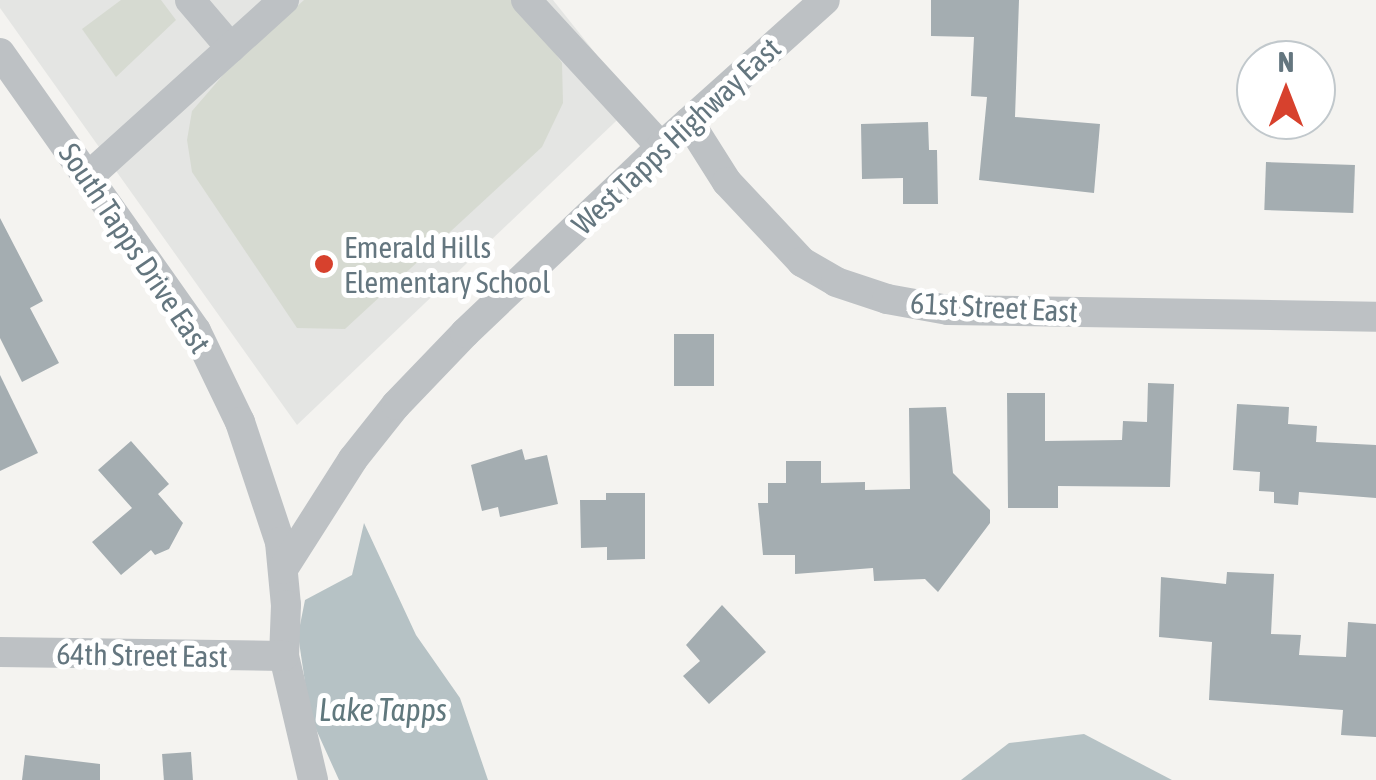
<!DOCTYPE html>
<style>
body{margin:0}
#map{position:relative;width:1376px;height:780px;overflow:hidden;background:#f4f3f0;font-family:"Asap Condensed",sans-serif}
div>[style]{position:absolute}
.built>*{inset:0;background:#e4e5e3}
.green>*{inset:0;background:#d6dad1}
.water>*{inset:0;background:#b6c2c5}
.building>*{inset:0;background:#a4adb1;transform-origin:0 0}
.minor>*{height:30px;margin:-15px;padding:0 15px;transform-origin:15px;border-radius:15px;background:#bdc1c4}
.dots>*{width:28px;height:28px;translate:-50% -50%;box-sizing:border-box;border:5px solid #fff;border-radius:50%}
span{translate:-50% -50%;white-space:nowrap;text-align:center;line-height:1.15;-webkit-text-stroke:10px #fff;paint-order:stroke}
.street-label{font-size:30px;color:#64767f}
.poi-label{font-size:30px;color:#64767f}
.left{translate:0 -50%;text-align:left}
.water-label{font-size:32px;color:#60787d;font-style:italic}
.north{position:absolute;left:1236px;top:40px;width:100px;height:100px;box-sizing:border-box;background:#fff;border:2px solid #c1c8cc;border-radius:50%;rotate:0deg;font-size:28px;font-weight:700;line-height:40px;text-align:center;color:#64767f}
.north::after{content:'';display:block;margin:auto;width:35px;height:45px;background:#d7412d;clip-path:polygon(50% 0,100% 100%,50% 72%,0 100%)}
</style>
<div id="map">
<div class="built">
<i style="clip-path:polygon(0 0,553px 0,635px 103px,297px 425px,0 8px)"></i>
</div>
<div class="green">
<i style="clip-path:polygon(121px 0,161px 0,176px 20px,116px 77px,82px 29px)"></i>
<i style="clip-path:polygon(304px 0,518px 0,562px 63px,563px 103px,542px 147px,345px 329px,297px 328px,192px 172px,187px 140px,192px 111px,224px 74px)"></i>
</div>
<div class="water">
<i style="clip-path:polygon(364px 523px,416px 635px,460px 698px,488px 780px,339px 780px,310px 716px,298px 635px,305px 600px,352px 575px)"></i>
<i style="clip-path:polygon(1084px 734px,1172px 780px,961px 780px,1009px 743px)"></i>
</div>
<div class="building">
<i style="clip-path:polygon(931px 0,1019px 0,1015px 117px,1100px 124px,1094px 193px,979px 180px,987px 97px,971px 96px,974px 37px,931px 36px)"></i>
<i style="clip-path:polygon(928px 122px,929px 150px,937px 150px,938px 204px,903px 204px,903px 178px,862px 179px,861px 124px)"></i>
<i style="left:1266px;top:162px;width:89px;height:48px;rotate:2deg"></i>
<i style="clip-path:polygon(0 218px,43px 301px,30px 308px,59px 363px,22px 382px,0 338px)"></i>
<i style="left:714px;top:334px;width:52px;height:40px;rotate:90deg"></i>
<i style="clip-path:polygon(0 375px,38px 453px,0 471px)"></i>
<i style="clip-path:polygon(1148px 383px,1174px 384px,1170px 487px,1058px 486px,1058px 508px,1008px 508px,1007px 393px,1045px 393px,1045px 441px,1122px 440px,1123px 421px,1147px 422px)"></i>
<i style="clip-path:polygon(1237px 404px,1289px 407px,1288px 424px,1317px 426px,1316px 442px,1376px 445px,1376px 498px,1299px 492px,1298px 505px,1274px 503px,1274px 492px,1259px 491px,1260px 472px,1233px 470px)"></i>
<i style="clip-path:polygon(946px 407px,953px 473px,990px 510px,990px 523px,938px 592px,925px 579px,874px 581px,873px 568px,795px 574px,795px 555px,763px 555px,758px 503px,768px 503px,768px 483px,786px 483px,786px 461px,821px 461px,821px 483px,865px 482px,865px 490px,910px 489px,909px 408px)"></i>
<i style="clip-path:polygon(131px 441px,169px 484px,158px 494px,183px 523px,169px 549px,155px 555px,151px 550px,121px 575px,92px 542px,132px 508px,98px 470px)"></i>
<i style="clip-path:polygon(522px 449px,525px 460px,547px 455px,558px 504px,500px 517px,498px 507px,482px 511px,471px 465px)"></i>
<i style="clip-path:polygon(606px 493px,645px 493px,645px 559px,607px 560px,607px 547px,581px 548px,580px 500px,606px 500px)"></i>
<i style="clip-path:polygon(1227px 572px,1274px 574px,1271px 634px,1301px 635px,1299px 655px,1346px 657px,1348px 622px,1376px 624px,1376px 737px,1341px 735px,1343px 710px,1209px 700px,1212px 642px,1159px 637px,1161px 577px,1226px 584px)"></i>
<i style="clip-path:polygon(722px 605px,766px 652px,709px 704px,683px 676px,700px 661px,686px 645px)"></i>
<i style="left:191px;top:752px;width:28px;height:29px;rotate:86deg"></i>
<i style="clip-path:polygon(25px 755px,100px 764px,100px 780px,22px 780px)"></i>
</div>
<div class="minor">
<i style="left:190px;top:0;width:63px;rotate:49.5deg"></i>
<i style="left:526px;top:0;width:200px;rotate:47.4deg"></i>
<i style="left:0;top:53px;width:340px;rotate:54.8deg"></i>
<i style="left:196px;top:331px;width:101px;rotate:64.2deg"></i>
<i style="left:240px;top:422px;width:126px;rotate:71.6deg"></i>
<i style="left:280px;top:542px;width:63px;rotate:84.6deg"></i>
<i style="left:286px;top:605px;width:51px;rotate:92.2deg"></i>
<i style="left:284px;top:656px;width:127px;rotate:76.8deg"></i>
<i style="left:689px;top:122px;width:71px;rotate:57.7deg"></i>
<i style="left:727px;top:182px;width:110px;rotate:46.8deg"></i>
<i style="left:802px;top:262px;width:39px;rotate:30deg"></i>
<i style="left:836px;top:282px;width:54px;rotate:18.4deg"></i>
<i style="left:887px;top:299px;width:62px;rotate:10.2deg"></i>
<i style="left:948px;top:310px;width:428px;rotate:0.9deg"></i>
<i style="left:89px;top:176px;width:263px;rotate:-42.1deg"></i>
<i style="left:283px;top:569px;width:130px;rotate:-57.5deg"></i>
<i style="left:353px;top:459px;width:69px;rotate:-51.5deg"></i>
<i style="left:396px;top:405px;width:100px;rotate:-46.2deg"></i>
<i style="left:465px;top:333px;width:270px;rotate:-43.5deg"></i>
<i style="left:661px;top:147px;width:220px;rotate:-41.9deg"></i>
<i style="left:0;top:652px;width:284px;rotate:0.8deg"></i>
</div>
<div class="dots">
<i style="left:324px;top:264px;background:#d7412d"></i>
</div>
<div class="street-label">
<span style="left:676px;top:136px;rotate:-43deg">West Tapps Highway East</span>
<span style="left:135px;top:248px;rotate:56deg">South Tapps Drive East</span>
<span style="left:994px;top:307px;rotate:3deg">61st Street East</span>
<span style="left:142px;top:655px;rotate:1deg">64th Street East</span>
</div>
<div class="poi-label">
<span class="left" style="left:344px;top:264px">Emerald Hills<br>Elementary School</span>
</div>
<div class="water-label">
<span style="left:383px;top:710px">Lake Tapps</span>
</div>
<div class="north">N</div>
</div>
